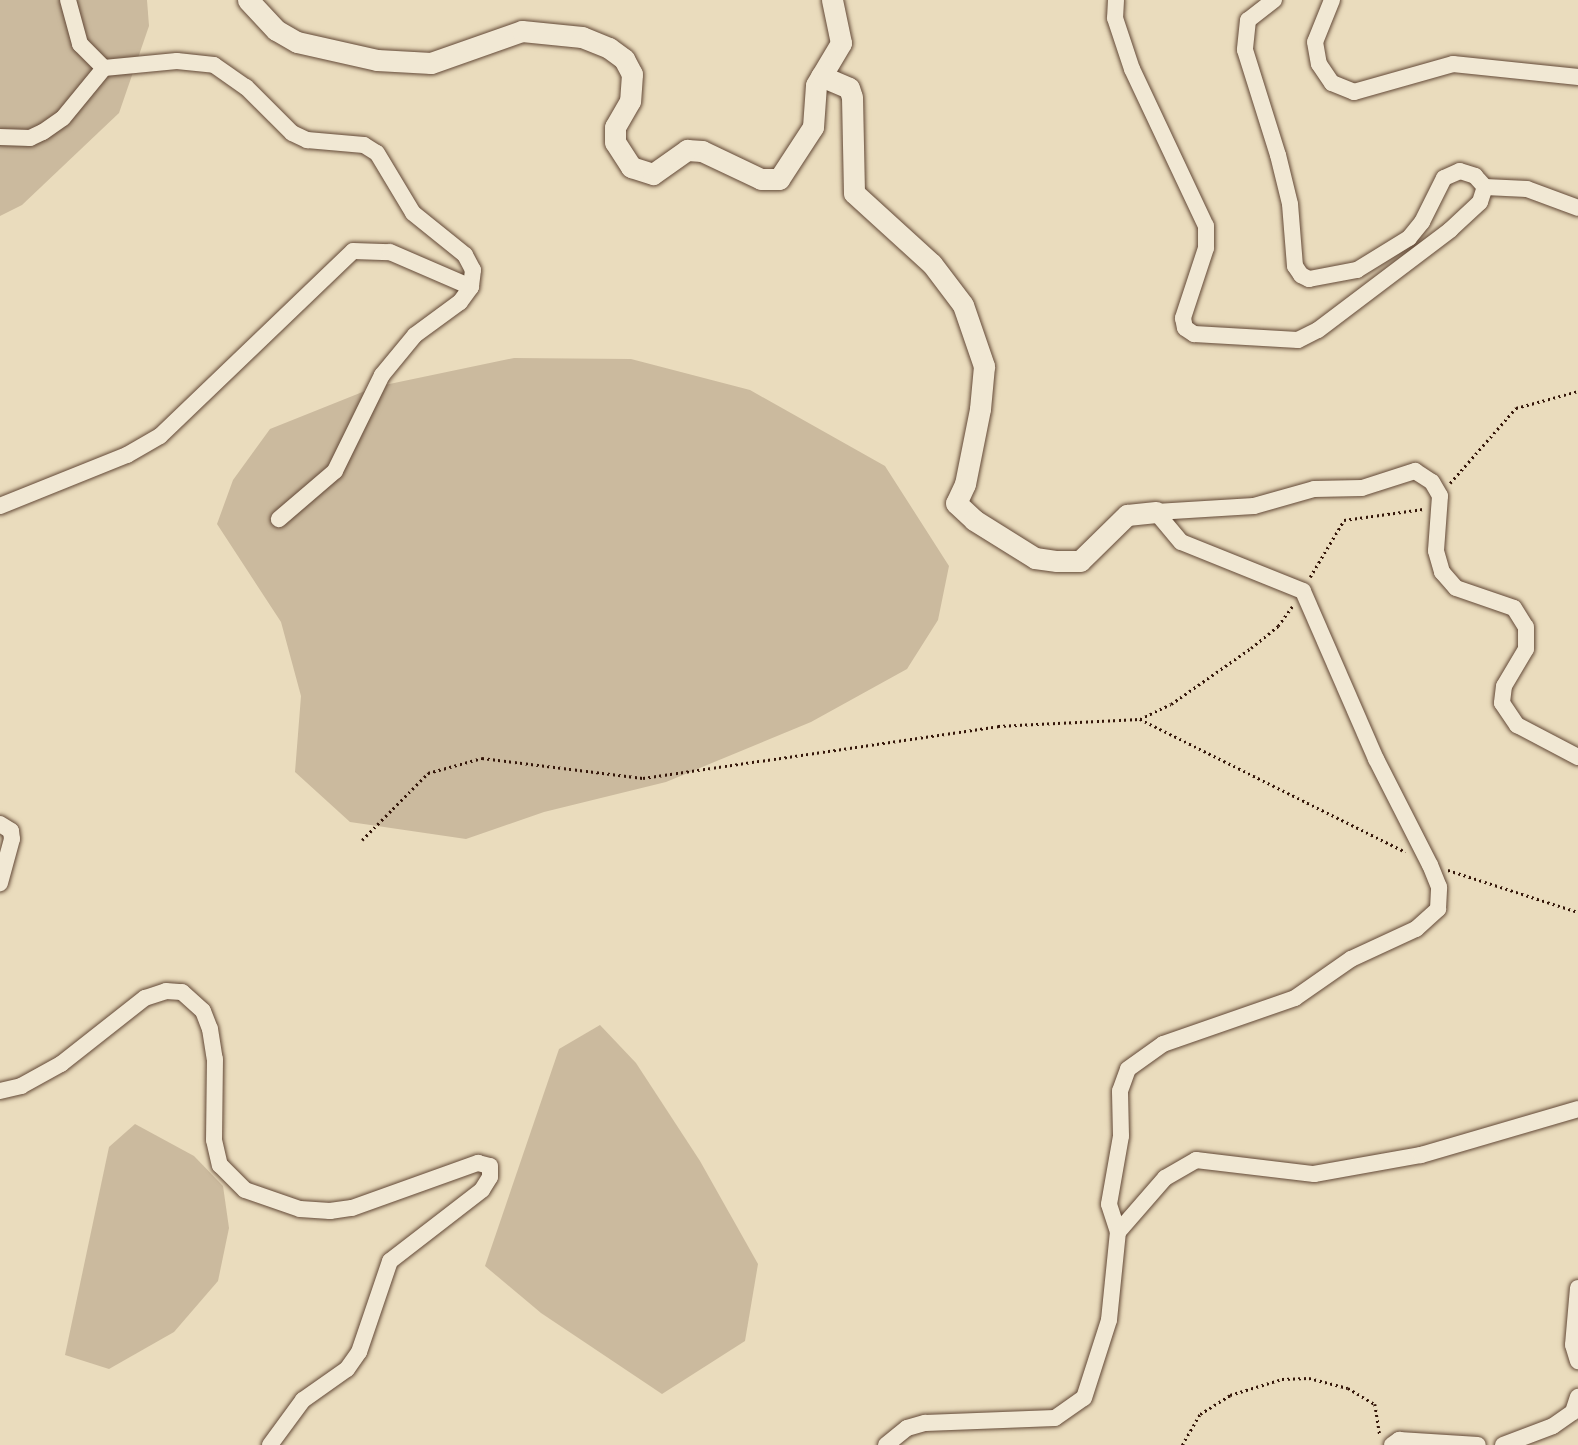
<!DOCTYPE html>
<style>
body{margin:0}
#map{position:relative;width:1578px;height:1445px;overflow:hidden;background:#eadcbd;font-family:"IM FELL DW Pica",serif}
div>[style]{position:absolute}
.green>*{inset:0;background:#cbba9e}
.path>*{height:2.5px;margin-top:-1.25px;transform-origin:0;background:repeating-linear-gradient(90deg,#341609 0 2px,transparent 0 5.5px)}
.roads{filter:drop-shadow(0 0 2px #624836) drop-shadow(0 0 2px #624836)}
.street>*{height:16px;margin:-8px;padding:0 8px;transform-origin:8px;border-radius:8px;background:#f1e8d4}
.secondary>*{height:21px;margin:-10.5px;padding:0 10.5px;transform-origin:10.5px;border-radius:10.5px;background:#f1e8d4}
span{translate:-50% -50%;white-space:nowrap;text-align:center;line-height:1.15;-webkit-text-stroke:7px #f1e8d4;paint-order:stroke}
</style>
<div id="map">
<div class="green">
<i style="clip-path:polygon(0 0,147px 0,149px 26px,119px 113px,22px 205px,0 216px)"></i>
<i style="clip-path:polygon(514px 358px,631px 359px,750px 390px,885px 466px,949px 566px,938px 620px,907px 669px,811px 722px,666px 782px,544px 812px,466px 839px,350px 822px,295px 772px,301px 696px,281px 622px,217px 524px,233px 480px,270px 429px,375px 387px)"></i>
<i style="clip-path:polygon(600px 1025px,636px 1063px,700px 1161px,758px 1264px,745px 1341px,662px 1394px,541px 1313px,485px 1266px,559px 1049px)"></i>
<i style="clip-path:polygon(135px 1124px,194px 1156px,223px 1186px,229px 1228px,218px 1281px,174px 1332px,109px 1369px,65px 1355px,109px 1147px)"></i>
</div>
<div class="path">
<i style="left:1450px;top:483px;width:100px;rotate:-48.7deg"></i>
<i style="left:1516px;top:408px;width:64px;rotate:-15.3deg"></i>
<i style="left:1310px;top:577px;width:66px;rotate:-59.2deg"></i>
<i style="left:1344px;top:520px;width:80px;rotate:-7.9deg"></i>
<i style="left:1140px;top:719px;width:297px;rotate:26.6deg"></i>
<i style="left:362px;top:840px;width:94px;rotate:-45.4deg"></i>
<i style="left:428px;top:773px;width:56px;rotate:-15.5deg"></i>
<i style="left:482px;top:758px;width:162px;rotate:7.1deg"></i>
<i style="left:643px;top:778px;width:359px;rotate:-8.3deg"></i>
<i style="left:998px;top:726px;width:142px;rotate:-2.8deg"></i>
<i style="left:1140px;top:719px;width:34px;rotate:-26deg"></i>
<i style="left:1171px;top:704px;width:98px;rotate:-35deg"></i>
<i style="left:1251px;top:648px;width:35px;rotate:-39deg"></i>
<i style="left:1278px;top:626px;width:24px;rotate:-54deg"></i>
<i style="left:1448px;top:870px;width:137px;rotate:17.9deg"></i>
<i style="left:1182px;top:1445px;width:36px;rotate:-60deg"></i>
<i style="left:1200px;top:1414px;width:36px;rotate:-32deg"></i>
<i style="left:1230px;top:1395px;width:54px;rotate:-17.1deg"></i>
<i style="left:1282px;top:1379px;width:27px;rotate:-2deg"></i>
<i style="left:1309px;top:1378px;width:40px;rotate:14.4deg"></i>
<i style="left:1348px;top:1388px;width:31px;rotate:31deg"></i>
<i style="left:1375px;top:1404px;width:31px;rotate:81deg"></i>
</div>
<div class="roads">
<div class="street">
<i style="left:68px;top:0;width:46px;rotate:74.7deg"></i>
<i style="left:80px;top:44px;width:34px;rotate:45deg"></i>
<i style="left:104px;top:68px;width:73px;rotate:-5.5deg"></i>
<i style="left:177px;top:61px;width:37px;rotate:6deg"></i>
<i style="left:214px;top:65px;width:39px;rotate:35deg"></i>
<i style="left:246px;top:87px;width:65px;rotate:45deg"></i>
<i style="left:292px;top:133px;width:17px;rotate:25deg"></i>
<i style="left:307px;top:140px;width:57px;rotate:5deg"></i>
<i style="left:364px;top:145px;width:15px;rotate:32deg"></i>
<i style="left:377px;top:153px;width:70px;rotate:59deg"></i>
<i style="left:413px;top:213px;width:67px;rotate:38.9deg"></i>
<i style="left:465px;top:255px;width:17px;rotate:62deg"></i>
<i style="left:473px;top:270px;width:17px;rotate:97deg"></i>
<i style="left:471px;top:287px;width:19px;rotate:126deg"></i>
<i style="left:460px;top:302px;width:56px;rotate:143.7deg"></i>
<i style="left:415px;top:335px;width:52px;rotate:129.5deg"></i>
<i style="left:382px;top:375px;width:107px;rotate:116.1deg"></i>
<i style="left:335px;top:471px;width:74px;rotate:139.4deg"></i>
<i style="left:1116px;top:0;width:18px;rotate:93deg"></i>
<i style="left:1115px;top:18px;width:54px;rotate:71.6deg"></i>
<i style="left:1132px;top:69px;width:174px;rotate:64.8deg"></i>
<i style="left:1206px;top:226px;width:22px;rotate:90deg"></i>
<i style="left:1206px;top:248px;width:74px;rotate:108.2deg"></i>
<i style="left:1183px;top:318px;width:10px;rotate:79deg"></i>
<i style="left:1185px;top:328px;width:11px;rotate:34deg"></i>
<i style="left:1194px;top:334px;width:104px;rotate:3.3deg"></i>
<i style="left:1298px;top:340px;width:22px;rotate:-27deg"></i>
<i style="left:1318px;top:330px;width:166px;rotate:-37.1deg"></i>
<i style="left:1450px;top:230px;width:41px;rotate:-43deg"></i>
<i style="left:1480px;top:202px;width:16px;rotate:-72deg"></i>
<i style="left:1274px;top:0;width:33px;rotate:142deg"></i>
<i style="left:1248px;top:20px;width:30px;rotate:96deg"></i>
<i style="left:1245px;top:50px;width:110px;rotate:72.6deg"></i>
<i style="left:1278px;top:155px;width:50px;rotate:76.2deg"></i>
<i style="left:1290px;top:204px;width:62px;rotate:85.4deg"></i>
<i style="left:1295px;top:266px;width:11px;rotate:56deg"></i>
<i style="left:1301px;top:275px;width:9px;rotate:27deg"></i>
<i style="left:1309px;top:279px;width:49px;rotate:-10.6deg"></i>
<i style="left:1357px;top:270px;width:61px;rotate:-31.6deg"></i>
<i style="left:1409px;top:238px;width:21px;rotate:-51deg"></i>
<i style="left:1422px;top:222px;width:49px;rotate:-63.4deg"></i>
<i style="left:1444px;top:178px;width:17px;rotate:-24deg"></i>
<i style="left:1460px;top:171px;width:16px;rotate:18deg"></i>
<i style="left:1475px;top:176px;width:15px;rotate:48deg"></i>
<i style="left:1485px;top:187px;width:42px;rotate:2.7deg"></i>
<i style="left:1527px;top:189px;width:54px;rotate:20.4deg"></i>
<i style="left:1332px;top:0;width:45px;rotate:112deg"></i>
<i style="left:1315px;top:42px;width:22px;rotate:80deg"></i>
<i style="left:1319px;top:64px;width:23px;rotate:56deg"></i>
<i style="left:1332px;top:83px;width:24px;rotate:22deg"></i>
<i style="left:1354px;top:92px;width:103px;rotate:-15.8deg"></i>
<i style="left:1453px;top:64px;width:126px;rotate:5.9deg"></i>
<i style="left:0;top:137px;width:30px;rotate:2deg"></i>
<i style="left:30px;top:138px;width:14px;rotate:-25deg"></i>
<i style="left:43px;top:132px;width:24px;rotate:-35deg"></i>
<i style="left:63px;top:118px;width:65px;rotate:-50.6deg"></i>
<i style="left:0;top:506px;width:137px;rotate:-21.9deg"></i>
<i style="left:127px;top:455px;width:38px;rotate:-30deg"></i>
<i style="left:160px;top:436px;width:267px;rotate:-43.8deg"></i>
<i style="left:353px;top:251px;width:37px;rotate:2deg"></i>
<i style="left:390px;top:252px;width:88px;rotate:23.4deg"></i>
<i style="left:0;top:824px;width:13px;rotate:32deg"></i>
<i style="left:11px;top:831px;width:8px;rotate:83deg"></i>
<i style="left:12px;top:839px;width:46px;rotate:105.3deg"></i>
<i style="left:0;top:1091px;width:22px;rotate:-13deg"></i>
<i style="left:21px;top:1086px;width:46px;rotate:-28.8deg"></i>
<i style="left:61px;top:1064px;width:107px;rotate:-38.2deg"></i>
<i style="left:145px;top:998px;width:22px;rotate:-18deg"></i>
<i style="left:166px;top:991px;width:16px;rotate:4deg"></i>
<i style="left:182px;top:992px;width:28px;rotate:42deg"></i>
<i style="left:203px;top:1011px;width:19px;rotate:69deg"></i>
<i style="left:210px;top:1029px;width:30px;rotate:81deg"></i>
<i style="left:215px;top:1059px;width:81px;rotate:90.7deg"></i>
<i style="left:214px;top:1140px;width:26px;rotate:77deg"></i>
<i style="left:220px;top:1165px;width:35px;rotate:45deg"></i>
<i style="left:245px;top:1190px;width:58px;rotate:19.1deg"></i>
<i style="left:300px;top:1209px;width:30px;rotate:4deg"></i>
<i style="left:330px;top:1211px;width:22px;rotate:-8deg"></i>
<i style="left:352px;top:1208px;width:134px;rotate:-19.7deg"></i>
<i style="left:478px;top:1163px;width:12px;rotate:14deg"></i>
<i style="left:490px;top:1166px;width:11px;rotate:90deg"></i>
<i style="left:490px;top:1177px;width:15px;rotate:122deg"></i>
<i style="left:482px;top:1190px;width:116px;rotate:142.3deg"></i>
<i style="left:390px;top:1261px;width:96px;rotate:108.8deg"></i>
<i style="left:359px;top:1352px;width:21px;rotate:125deg"></i>
<i style="left:347px;top:1369px;width:54px;rotate:144.8deg"></i>
<i style="left:303px;top:1400px;width:56px;rotate:126.3deg"></i>
<i style="left:1118px;top:1232px;width:72px;rotate:-49deg"></i>
<i style="left:1165px;top:1178px;width:36px;rotate:-30deg"></i>
<i style="left:1196px;top:1160px;width:119px;rotate:6.8deg"></i>
<i style="left:1314px;top:1174px;width:109px;rotate:-10.1deg"></i>
<i style="left:1421px;top:1155px;width:164px;rotate:-16.3deg"></i>
<i style="left:1578px;top:1288px;width:57px;rotate:95deg"></i>
<i style="left:1573px;top:1345px;width:17px;rotate:73deg"></i>
<i style="left:886px;top:1445px;width:27px;rotate:-39deg"></i>
<i style="left:907px;top:1428px;width:19px;rotate:-16deg"></i>
<i style="left:925px;top:1423px;width:130px;rotate:-2.2deg"></i>
<i style="left:1055px;top:1418px;width:35px;rotate:-35deg"></i>
<i style="left:1084px;top:1398px;width:82px;rotate:-72.2deg"></i>
<i style="left:1109px;top:1320px;width:88px;rotate:-84.2deg"></i>
<i style="left:1118px;top:1232px;width:29px;rotate:-108deg"></i>
<i style="left:1109px;top:1204px;width:69px;rotate:-80deg"></i>
<i style="left:1121px;top:1136px;width:45px;rotate:-91.3deg"></i>
<i style="left:1120px;top:1091px;width:23px;rotate:-70deg"></i>
<i style="left:1128px;top:1069px;width:43px;rotate:-35.5deg"></i>
<i style="left:1163px;top:1044px;width:140px;rotate:-19.2deg"></i>
<i style="left:1295px;top:998px;width:68px;rotate:-34.9deg"></i>
<i style="left:1351px;top:959px;width:72px;rotate:-24.8deg"></i>
<i style="left:1416px;top:929px;width:30px;rotate:-42deg"></i>
<i style="left:1438px;top:909px;width:22px;rotate:-87deg"></i>
<i style="left:1439px;top:887px;width:24px;rotate:-112deg"></i>
<i style="left:1430px;top:865px;width:119px;rotate:-117deg"></i>
<i style="left:1376px;top:759px;width:183px;rotate:-113.5deg"></i>
<i style="left:1303px;top:591px;width:131px;rotate:-158.1deg"></i>
<i style="left:1181px;top:542px;width:39px;rotate:-130deg"></i>
<i style="left:1156px;top:512px;width:98px;rotate:-3.5deg"></i>
<i style="left:1254px;top:506px;width:62px;rotate:-15.8deg"></i>
<i style="left:1314px;top:489px;width:48px;rotate:-1.2deg"></i>
<i style="left:1362px;top:488px;width:56px;rotate:-17.8deg"></i>
<i style="left:1415px;top:471px;width:20px;rotate:33deg"></i>
<i style="left:1432px;top:482px;width:16px;rotate:60deg"></i>
<i style="left:1440px;top:496px;width:55px;rotate:94.2deg"></i>
<i style="left:1436px;top:551px;width:22px;rotate:74deg"></i>
<i style="left:1442px;top:572px;width:21px;rotate:49deg"></i>
<i style="left:1456px;top:588px;width:61px;rotate:19deg"></i>
<i style="left:1514px;top:608px;width:22px;rotate:58deg"></i>
<i style="left:1526px;top:627px;width:22px;rotate:90deg"></i>
<i style="left:1526px;top:649px;width:43px;rotate:120.7deg"></i>
<i style="left:1504px;top:686px;width:17px;rotate:97deg"></i>
<i style="left:1502px;top:703px;width:27px;rotate:56deg"></i>
<i style="left:1517px;top:725px;width:69px;rotate:27.7deg"></i>
<i style="left:1392px;top:1445px;width:9px;rotate:-36deg"></i>
<i style="left:1399px;top:1440px;width:79px;rotate:3.6deg"></i>
<i style="left:1503px;top:1445px;width:53px;rotate:-20.8deg"></i>
<i style="left:1553px;top:1426px;width:24px;rotate:-35deg"></i>
<i style="left:1573px;top:1412px;width:16px;rotate:-72deg"></i>
</div>
<div class="secondary">
<i style="left:248px;top:0;width:41px;rotate:47deg"></i>
<i style="left:276px;top:30px;width:24px;rotate:30deg"></i>
<i style="left:297px;top:42px;width:82px;rotate:12.7deg"></i>
<i style="left:377px;top:60px;width:54px;rotate:3.2deg"></i>
<i style="left:431px;top:63px;width:96px;rotate:-19.4deg"></i>
<i style="left:522px;top:31px;width:60px;rotate:5.7deg"></i>
<i style="left:582px;top:37px;width:29px;rotate:22deg"></i>
<i style="left:609px;top:48px;width:19px;rotate:36deg"></i>
<i style="left:624px;top:59px;width:17px;rotate:62deg"></i>
<i style="left:632px;top:74px;width:27px;rotate:94deg"></i>
<i style="left:630px;top:101px;width:30px;rotate:120deg"></i>
<i style="left:615px;top:127px;width:15px;rotate:90deg"></i>
<i style="left:615px;top:142px;width:30px;rotate:57deg"></i>
<i style="left:631px;top:167px;width:23px;rotate:18deg"></i>
<i style="left:653px;top:174px;width:42px;rotate:-35.2deg"></i>
<i style="left:687px;top:150px;width:15px;rotate:4deg"></i>
<i style="left:702px;top:151px;width:65px;rotate:25.4deg"></i>
<i style="left:761px;top:179px;width:18px"></i>
<i style="left:779px;top:179px;width:62px;rotate:-56.8deg"></i>
<i style="left:813px;top:127px;width:42px;rotate:-85.9deg"></i>
<i style="left:816px;top:85px;width:49px;rotate:-59.2deg"></i>
<i style="left:841px;top:43px;width:44px;rotate:-101.8deg"></i>
<i style="left:821px;top:76px;width:30px;rotate:23deg"></i>
<i style="left:849px;top:88px;width:9px;rotate:72deg"></i>
<i style="left:852px;top:97px;width:96px;rotate:88.8deg"></i>
<i style="left:854px;top:193px;width:105px;rotate:42.3deg"></i>
<i style="left:932px;top:264px;width:51px;rotate:52.9deg"></i>
<i style="left:963px;top:305px;width:65px;rotate:71deg"></i>
<i style="left:984px;top:366px;width:43px;rotate:95.3deg"></i>
<i style="left:980px;top:409px;width:76px;rotate:101.3deg"></i>
<i style="left:965px;top:484px;width:21px;rotate:115deg"></i>
<i style="left:956px;top:503px;width:25px;rotate:43deg"></i>
<i style="left:974px;top:520px;width:72px;rotate:31.9deg"></i>
<i style="left:1035px;top:558px;width:22px;rotate:8deg"></i>
<i style="left:1057px;top:561px;width:23px"></i>
<i style="left:1080px;top:561px;width:66px;rotate:-44.4deg"></i>
<i style="left:1127px;top:515px;width:29px;rotate:-6deg"></i>
</div>
</div>
</div>
